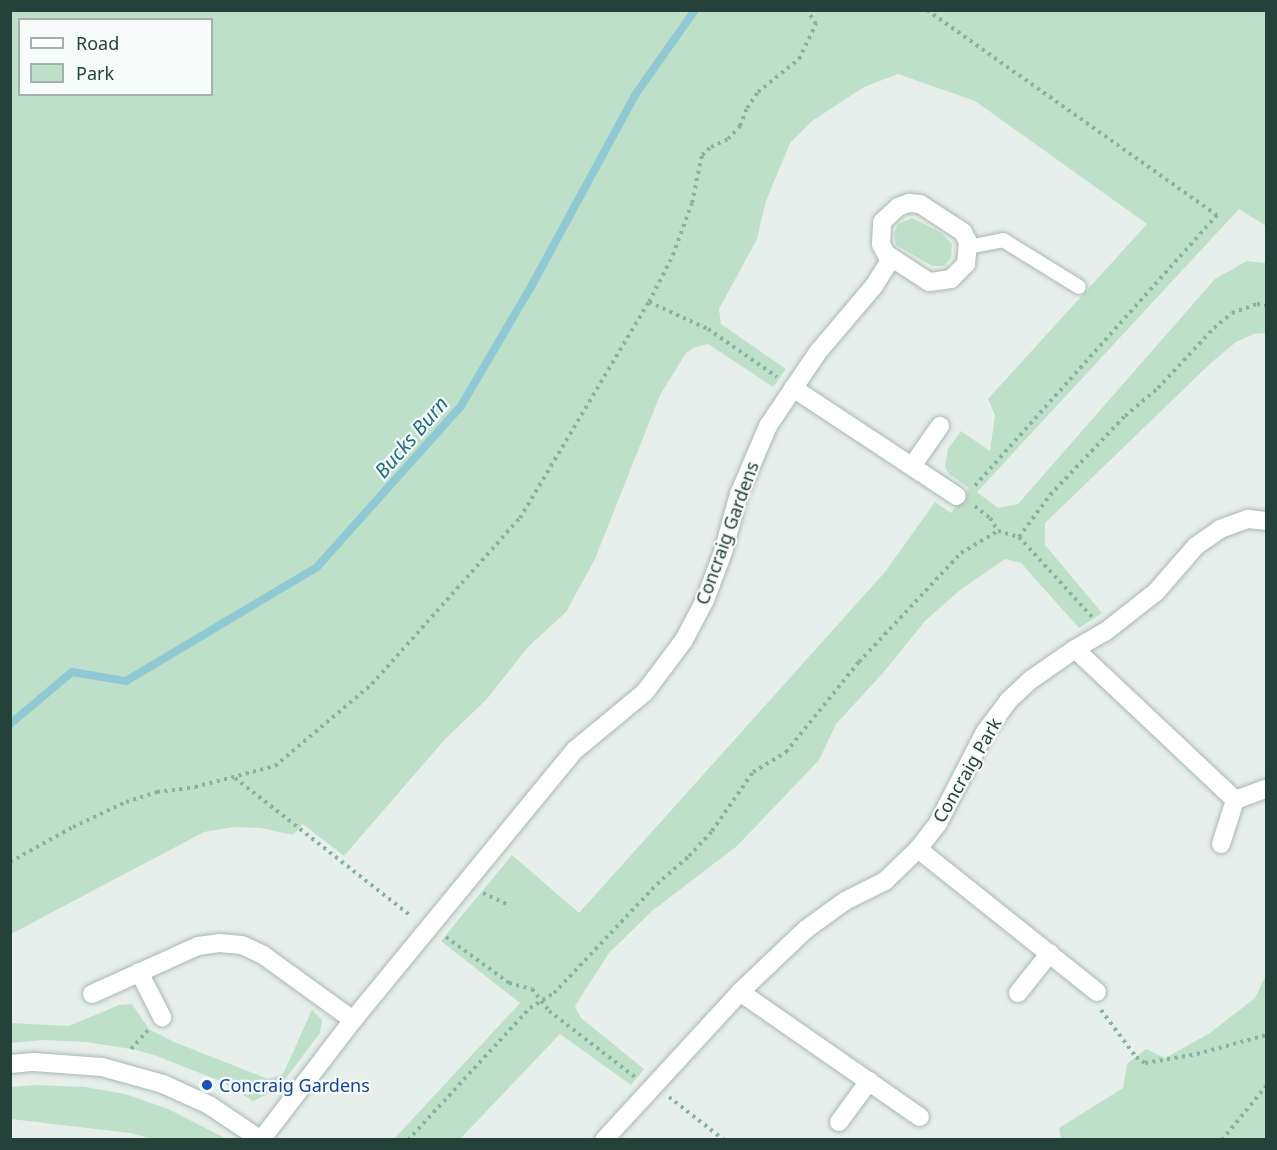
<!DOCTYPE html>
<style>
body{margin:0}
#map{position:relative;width:1277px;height:1150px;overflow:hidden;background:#e6efeb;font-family:"Noto Sans",sans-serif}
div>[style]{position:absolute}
.green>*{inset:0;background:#bfe0c8}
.stream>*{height:8px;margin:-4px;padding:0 4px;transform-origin:4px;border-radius:4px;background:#8ec9d4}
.path>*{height:4px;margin-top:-2px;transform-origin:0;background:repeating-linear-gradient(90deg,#86b3a5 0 3px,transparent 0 7.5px)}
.roads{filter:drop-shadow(0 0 2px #a8b8b2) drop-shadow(0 0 2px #a8b8b2)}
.lane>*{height:14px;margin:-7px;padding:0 7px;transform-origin:7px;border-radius:7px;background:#fff}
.street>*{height:18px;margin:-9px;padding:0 9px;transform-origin:9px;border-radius:9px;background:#fff}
.secondary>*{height:18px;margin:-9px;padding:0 9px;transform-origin:9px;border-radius:9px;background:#fff}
.dots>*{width:16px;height:16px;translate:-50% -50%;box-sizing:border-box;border:3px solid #f7fbf9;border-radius:50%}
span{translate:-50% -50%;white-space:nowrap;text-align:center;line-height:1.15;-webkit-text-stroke:4.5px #f7fbf9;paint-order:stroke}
.street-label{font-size:18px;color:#24423a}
.transit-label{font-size:18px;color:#164399}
.left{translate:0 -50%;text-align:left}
.water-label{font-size:20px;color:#1c6f80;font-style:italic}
.frame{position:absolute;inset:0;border:12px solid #24423a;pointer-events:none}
.legend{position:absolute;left:18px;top:18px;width:195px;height:78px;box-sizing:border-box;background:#f7fbf9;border:2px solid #a3b1ad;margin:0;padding:8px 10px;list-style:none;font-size:18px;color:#24423a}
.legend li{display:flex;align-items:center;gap:12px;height:30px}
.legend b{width:30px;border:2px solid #a3b1ad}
</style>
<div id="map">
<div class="green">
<i style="clip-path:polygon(evenodd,11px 11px,1266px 11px,1266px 226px,1239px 209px,977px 492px,998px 508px,1018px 504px,1215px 279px,1247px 261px,1266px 263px,1266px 333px,1254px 334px,1236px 342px,1212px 362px,1045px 523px,1045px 545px,1102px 613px,1079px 628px,1021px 563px,1005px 559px,960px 590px,925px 621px,883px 673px,836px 724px,819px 760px,737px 846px,652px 911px,609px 953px,575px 1006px,581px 1018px,644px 1069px,631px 1085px,560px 1034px,460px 1139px,394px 1139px,520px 1003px,441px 941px,449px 931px,512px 855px,579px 913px,885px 572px,935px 502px,951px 513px,969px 488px,949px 474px,945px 467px,948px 449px,961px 431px,990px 451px,995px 415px,988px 399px,1147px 224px,975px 101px,898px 74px,864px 87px,812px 121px,790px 143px,766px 201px,757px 239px,719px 309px,721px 324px,786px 369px,773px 387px,708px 344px,693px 348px,686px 353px,660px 395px,595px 559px,566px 612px,528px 647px,486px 700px,446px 738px,344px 856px,303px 824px,293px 835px,261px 828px,234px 827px,204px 832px,11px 934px,11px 11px,20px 20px,212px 20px,212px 94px,20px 94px,20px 20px)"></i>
<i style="clip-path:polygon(912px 218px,940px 232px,952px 244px,951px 258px,944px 266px,932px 266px,896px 245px,894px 234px,898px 224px)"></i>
<i style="clip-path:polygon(1266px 975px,1266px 1139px,1061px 1139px,1059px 1128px,1123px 1088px,1127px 1064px,1146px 1049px,1165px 1058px,1210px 1033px,1255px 998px)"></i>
<i style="clip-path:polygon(132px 1004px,149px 1029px,174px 1042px,268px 1079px,283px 1074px,312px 1010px,322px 1020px,320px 1033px,277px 1090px,253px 1101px,223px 1082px,154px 1055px,131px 1049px,86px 1042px,43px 1040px,11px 1043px,11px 1023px,69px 1026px,119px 1005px)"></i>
<i style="clip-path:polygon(36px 1085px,85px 1087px,125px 1094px,168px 1109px,227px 1139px,153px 1139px,130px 1133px,11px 1119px,11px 1087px)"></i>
</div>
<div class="stream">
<i style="left:10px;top:724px;width:81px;rotate:-40deg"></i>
<i style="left:72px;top:672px;width:55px;rotate:9.5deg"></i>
<i style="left:126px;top:681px;width:222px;rotate:-30.8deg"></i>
<i style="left:317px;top:567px;width:216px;rotate:-48.2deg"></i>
<i style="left:461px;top:406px;width:140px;rotate:-59.6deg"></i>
<i style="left:532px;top:285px;width:216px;rotate:-61.5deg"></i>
<i style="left:635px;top:95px;width:104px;rotate:-54.8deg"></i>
</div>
<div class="path">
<i style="left:927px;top:10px;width:355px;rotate:35.3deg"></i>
<i style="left:1217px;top:215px;width:365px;rotate:131.8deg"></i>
<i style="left:649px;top:302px;width:65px;rotate:24.6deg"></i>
<i style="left:708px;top:329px;width:84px;rotate:34.8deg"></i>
<i style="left:975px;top:506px;width:19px;rotate:39deg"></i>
<i style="left:990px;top:518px;width:15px;rotate:58deg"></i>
<i style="left:1019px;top:537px;width:52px;rotate:-53.6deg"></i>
<i style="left:1050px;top:495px;width:109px;rotate:-46.5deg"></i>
<i style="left:1125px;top:416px;width:43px;rotate:-40.3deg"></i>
<i style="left:1158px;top:388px;width:82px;rotate:-47deg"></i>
<i style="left:1214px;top:328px;width:23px;rotate:-40deg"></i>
<i style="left:1232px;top:313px;width:27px;rotate:-20deg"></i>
<i style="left:1257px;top:304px;width:9px;rotate:6deg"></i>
<i style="left:235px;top:778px;width:224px;rotate:38.1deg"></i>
<i style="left:10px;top:862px;width:72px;rotate:-29.1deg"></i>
<i style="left:73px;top:827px;width:59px;rotate:-25.3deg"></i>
<i style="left:126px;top:802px;width:33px;rotate:-18deg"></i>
<i style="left:157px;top:792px;width:38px;rotate:-7deg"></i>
<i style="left:195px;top:787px;width:83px;rotate:-14.7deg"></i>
<i style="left:275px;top:766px;width:127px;rotate:-40.2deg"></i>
<i style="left:372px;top:684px;width:222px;rotate:-48.3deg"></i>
<i style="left:520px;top:518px;width:252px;rotate:-59.2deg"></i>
<i style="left:649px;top:302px;width:53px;rotate:-62.9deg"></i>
<i style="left:673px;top:255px;width:55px;rotate:-69.9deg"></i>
<i style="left:692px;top:203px;width:49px;rotate:-78.2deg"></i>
<i style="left:702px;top:155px;width:12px;rotate:-42deg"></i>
<i style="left:711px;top:147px;width:19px;rotate:-25deg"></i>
<i style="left:728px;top:139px;width:18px;rotate:-47deg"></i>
<i style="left:740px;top:126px;width:19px;rotate:-69deg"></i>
<i style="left:747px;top:108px;width:19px;rotate:-55deg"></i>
<i style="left:758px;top:92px;width:53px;rotate:-38.8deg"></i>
<i style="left:799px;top:59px;width:39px;rotate:-64deg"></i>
<i style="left:816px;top:24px;width:17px;rotate:-123deg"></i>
<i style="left:483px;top:893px;width:29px;rotate:25deg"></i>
<i style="left:446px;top:937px;width:78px;rotate:36.1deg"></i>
<i style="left:509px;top:983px;width:24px;rotate:15deg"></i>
<i style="left:532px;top:989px;width:28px;rotate:52deg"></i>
<i style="left:549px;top:1011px;width:108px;rotate:37.5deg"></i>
<i style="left:1101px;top:1010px;width:59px;rotate:53.3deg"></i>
<i style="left:1136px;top:1057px;width:11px;rotate:34deg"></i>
<i style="left:1145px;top:1063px;width:53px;rotate:-9.8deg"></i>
<i style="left:1197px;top:1054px;width:72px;rotate:-15.4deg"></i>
<i style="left:131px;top:1049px;width:25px;rotate:-48deg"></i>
<i style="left:669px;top:1097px;width:70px;rotate:38deg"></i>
<i style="left:408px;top:1140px;width:180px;rotate:-47.3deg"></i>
<i style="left:530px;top:1008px;width:28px;rotate:-32deg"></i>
<i style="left:554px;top:993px;width:150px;rotate:-46.6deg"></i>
<i style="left:657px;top:884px;width:43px;rotate:-41.2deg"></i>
<i style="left:689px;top:856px;width:34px;rotate:-47deg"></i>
<i style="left:712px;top:831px;width:72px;rotate:-55.2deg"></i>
<i style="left:753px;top:772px;width:39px;rotate:-31deg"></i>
<i style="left:786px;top:752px;width:116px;rotate:-51deg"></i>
<i style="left:859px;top:662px;width:149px;rotate:-46.9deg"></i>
<i style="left:961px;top:553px;width:43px;rotate:-30.7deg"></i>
<i style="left:998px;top:531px;width:22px;rotate:16deg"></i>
<i style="left:1019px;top:537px;width:108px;rotate:47.6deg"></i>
<i style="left:1222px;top:1140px;width:70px;rotate:-50.8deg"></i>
</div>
<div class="roads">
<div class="lane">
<i style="left:968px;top:247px;width:36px;rotate:-11deg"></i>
<i style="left:1003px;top:240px;width:89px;rotate:31.7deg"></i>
</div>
<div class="street">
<i style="left:909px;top:203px;width:11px;rotate:5deg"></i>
<i style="left:920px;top:204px;width:51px;rotate:33.1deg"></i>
<i style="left:963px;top:232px;width:11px;rotate:63deg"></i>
<i style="left:968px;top:242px;width:22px;rotate:95deg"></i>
<i style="left:966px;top:264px;width:21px;rotate:135deg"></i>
<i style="left:951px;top:279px;width:22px;rotate:172deg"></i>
<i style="left:929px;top:282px;width:51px;rotate:-146.9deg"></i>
<i style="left:886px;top:254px;width:11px;rotate:-117deg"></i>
<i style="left:881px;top:244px;width:22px;rotate:-87deg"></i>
<i style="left:882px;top:222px;width:22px;rotate:-43deg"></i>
<i style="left:898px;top:207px;width:12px;rotate:-20deg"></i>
<i style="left:793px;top:388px;width:196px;rotate:33.4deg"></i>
<i style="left:912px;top:466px;width:49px;rotate:-55deg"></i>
<i style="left:1075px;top:649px;width:220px;rotate:43.3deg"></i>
<i style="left:1221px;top:844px;width:46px;rotate:-72.3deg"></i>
<i style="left:1235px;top:800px;width:33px;rotate:-20deg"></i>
<i style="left:918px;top:849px;width:229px;rotate:38.6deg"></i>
<i style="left:139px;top:972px;width:51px;rotate:62.9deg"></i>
<i style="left:740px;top:992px;width:219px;rotate:34.8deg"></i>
<i style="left:1018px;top:993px;width:51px;rotate:-51.3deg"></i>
<i style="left:92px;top:994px;width:116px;rotate:-24.4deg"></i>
<i style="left:198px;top:946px;width:21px;rotate:-8deg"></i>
<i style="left:219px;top:943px;width:23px;rotate:5deg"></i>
<i style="left:242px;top:945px;width:23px;rotate:25deg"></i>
<i style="left:263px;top:955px;width:111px;rotate:35.8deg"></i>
<i style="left:839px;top:1122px;width:51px;rotate:-53.8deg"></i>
<i style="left:261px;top:1140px;width:151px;rotate:-52.5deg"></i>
<i style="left:353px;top:1020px;width:350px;rotate:-50.6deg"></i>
<i style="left:575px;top:750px;width:91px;rotate:-39.6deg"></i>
<i style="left:645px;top:692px;width:65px;rotate:-53.1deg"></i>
<i style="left:684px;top:640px;width:45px;rotate:-62.3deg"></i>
<i style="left:705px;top:600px;width:51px;rotate:-69.4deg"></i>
<i style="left:723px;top:552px;width:60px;rotate:-74.6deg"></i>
<i style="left:739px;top:494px;width:74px;rotate:-66.9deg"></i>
<i style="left:768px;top:426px;width:89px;rotate:-56deg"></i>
<i style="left:818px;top:352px;width:87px;rotate:-49.7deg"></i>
<i style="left:874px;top:286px;width:32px;rotate:-58deg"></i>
<i style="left:604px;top:1140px;width:201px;rotate:-47.4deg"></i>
<i style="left:740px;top:992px;width:90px;rotate:-43.6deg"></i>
<i style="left:805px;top:930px;width:49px;rotate:-35.9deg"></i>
<i style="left:845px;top:901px;width:45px;rotate:-26.6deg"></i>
<i style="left:885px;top:881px;width:46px;rotate:-44.1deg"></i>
<i style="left:918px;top:849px;width:33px;rotate:-52deg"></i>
<i style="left:938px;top:823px;width:102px;rotate:-62.7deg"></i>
<i style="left:985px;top:732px;width:39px;rotate:-53deg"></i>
<i style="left:1008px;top:701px;width:33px;rotate:-43deg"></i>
<i style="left:1032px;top:679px;width:52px;rotate:-34.9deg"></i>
<i style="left:1075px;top:649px;width:34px;rotate:-30deg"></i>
<i style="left:1105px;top:632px;width:65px;rotate:-38.1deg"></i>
<i style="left:1156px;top:592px;width:61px;rotate:-49deg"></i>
<i style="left:1196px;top:546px;width:29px;rotate:-35deg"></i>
<i style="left:1220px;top:529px;width:30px;rotate:-20deg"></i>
<i style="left:1248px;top:519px;width:18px;rotate:6deg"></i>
</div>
<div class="secondary">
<i style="left:10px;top:1064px;width:24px;rotate:-5deg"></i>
<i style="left:34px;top:1062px;width:68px;rotate:4.2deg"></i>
<i style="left:102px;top:1067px;width:63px;rotate:15.6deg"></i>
<i style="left:163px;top:1084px;width:51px;rotate:24.5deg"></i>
<i style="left:209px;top:1105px;width:63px;rotate:33.9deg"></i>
</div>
</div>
<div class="dots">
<i style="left:207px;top:1085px;background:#1a4fb4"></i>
</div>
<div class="street-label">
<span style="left:727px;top:533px;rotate:-70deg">Concraig Gardens</span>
<span style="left:967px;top:770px;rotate:-60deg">Concraig Park</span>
</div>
<div class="transit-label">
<span class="left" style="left:219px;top:1085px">Concraig Gardens</span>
</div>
<div class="water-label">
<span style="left:411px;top:437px;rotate:-49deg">Bucks Burn</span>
</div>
<div class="frame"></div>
<ul class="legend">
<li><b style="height:8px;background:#fff"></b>Road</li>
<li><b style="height:16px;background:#bfe0c8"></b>Park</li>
</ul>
</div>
